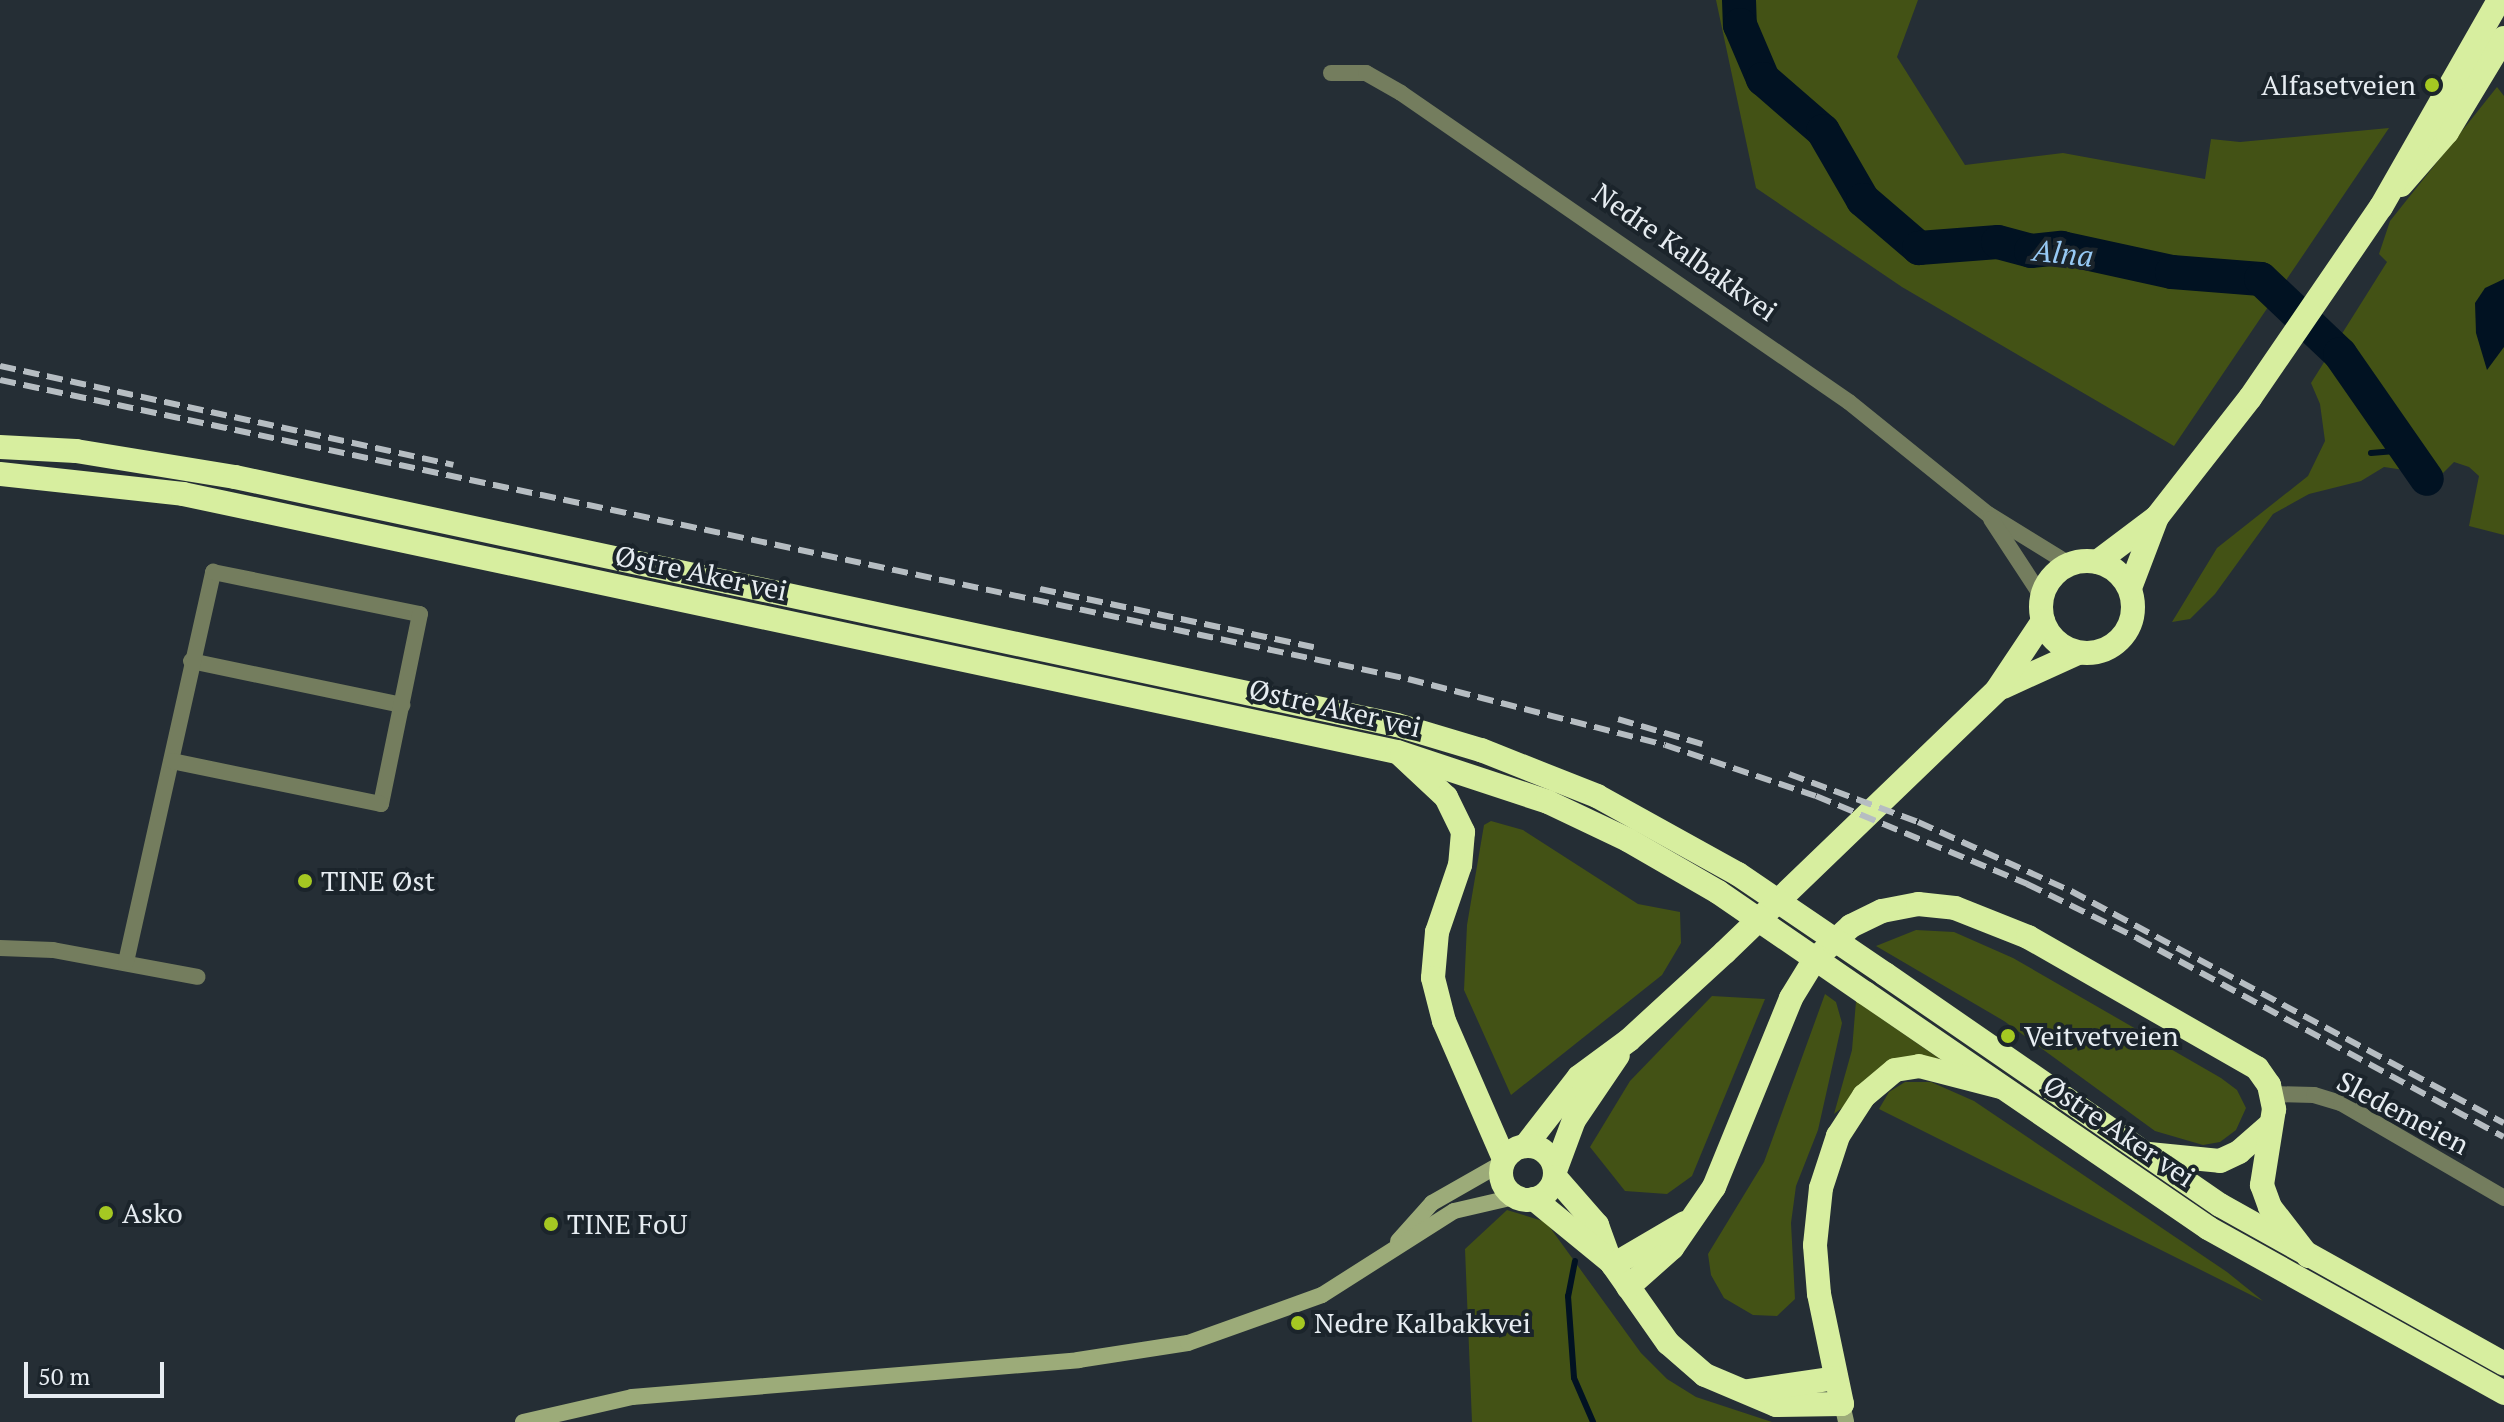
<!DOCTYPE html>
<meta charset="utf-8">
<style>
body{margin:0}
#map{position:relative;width:2504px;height:1422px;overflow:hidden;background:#252e35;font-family:"PT Serif",serif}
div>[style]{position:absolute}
.green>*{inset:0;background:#435215}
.water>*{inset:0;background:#011222}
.stream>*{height:6px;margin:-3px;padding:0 3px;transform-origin:3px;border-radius:3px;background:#011222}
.river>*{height:34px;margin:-17px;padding:0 17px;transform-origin:17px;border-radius:17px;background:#011222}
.street>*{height:16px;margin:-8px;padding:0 8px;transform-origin:8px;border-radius:8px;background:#747d5e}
.secondary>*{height:16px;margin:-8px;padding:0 8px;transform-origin:8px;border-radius:8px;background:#9cab79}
.highway>*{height:24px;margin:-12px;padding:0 12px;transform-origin:12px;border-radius:12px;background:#d7ee9f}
.highway>.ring{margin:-12px;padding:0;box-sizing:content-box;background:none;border:24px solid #d7ee9f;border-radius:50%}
.rail>*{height:6px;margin-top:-3px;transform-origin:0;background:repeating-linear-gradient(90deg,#b6bdc2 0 16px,transparent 0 24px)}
.highway-bridge>*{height:24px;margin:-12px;padding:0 12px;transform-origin:12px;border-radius:12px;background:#d7ee9f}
.dots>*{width:22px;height:22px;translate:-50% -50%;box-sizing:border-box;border:4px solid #1b242b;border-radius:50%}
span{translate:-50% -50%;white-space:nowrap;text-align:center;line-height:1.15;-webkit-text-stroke:8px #1b242b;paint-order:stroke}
.poi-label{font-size:28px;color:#e6ecf1}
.right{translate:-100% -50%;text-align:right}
.left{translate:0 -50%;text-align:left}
.street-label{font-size:28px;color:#e6ecf1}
.water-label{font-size:30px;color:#97c9f4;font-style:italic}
.scale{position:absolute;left:24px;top:1362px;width:140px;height:36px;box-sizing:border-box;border:4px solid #e6ecf1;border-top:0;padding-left:10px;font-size:24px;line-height:28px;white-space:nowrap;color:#e6ecf1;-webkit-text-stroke:6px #1b242b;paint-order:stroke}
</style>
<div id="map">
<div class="green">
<i style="clip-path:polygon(1716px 0,1918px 0,1897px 57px,1965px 165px,2063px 153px,2205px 179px,2211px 139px,2240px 142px,2389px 128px,2174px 446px,1902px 287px,1756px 188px)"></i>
<i style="clip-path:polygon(2497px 87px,2504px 96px,2504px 535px,2469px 526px,2479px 476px,2469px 467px,2454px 462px,2438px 478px,2424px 461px,2404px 470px,2384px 467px,2361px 481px,2309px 494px,2273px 514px,2215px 594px,2190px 619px,2172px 622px,2217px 548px,2308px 476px,2325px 441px,2320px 404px,2311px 383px,2387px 262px,2379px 254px,2390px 221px)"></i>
<i style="clip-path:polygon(1491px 821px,1523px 830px,1638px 904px,1680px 912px,1681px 943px,1662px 975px,1511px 1095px,1464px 990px,1467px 925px,1484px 825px)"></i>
<i style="clip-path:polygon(1916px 930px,1954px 932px,2013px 958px,2221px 1078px,2237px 1090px,2246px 1108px,2236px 1130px,2220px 1142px,2203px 1145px,2155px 1131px,2004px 1021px,1876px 946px)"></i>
<i style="clip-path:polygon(1825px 994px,1836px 1002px,1842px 1023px,1818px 1130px,1796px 1186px,1791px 1223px,1795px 1299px,1777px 1316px,1753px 1315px,1724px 1298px,1711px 1275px,1708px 1254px,1764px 1162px)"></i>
<i style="clip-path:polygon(1712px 996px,1765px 999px,1692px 1176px,1667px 1194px,1625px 1191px,1590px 1147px,1630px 1081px)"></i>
<i style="clip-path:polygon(1856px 1001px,1947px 1064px,1908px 1058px,1834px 1114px,1852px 1050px)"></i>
<i style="clip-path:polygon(1905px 1082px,1931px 1082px,1974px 1101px,2227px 1272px,2263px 1301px,1879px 1109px,1889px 1092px)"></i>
<i style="clip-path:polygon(1507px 1210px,1546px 1222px,1641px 1353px,1667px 1379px,1696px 1397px,1772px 1422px,1472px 1422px,1465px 1249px)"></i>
</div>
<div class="water">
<i style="clip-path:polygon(2504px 279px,2504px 347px,2487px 370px,2476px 333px,2475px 303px,2485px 288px)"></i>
</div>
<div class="stream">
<i style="left:2371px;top:453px;width:24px;rotate:-5deg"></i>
<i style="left:2395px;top:451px;width:18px;rotate:16deg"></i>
<i style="left:1575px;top:1261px;width:36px;rotate:101deg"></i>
<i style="left:1568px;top:1296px;width:82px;rotate:85.8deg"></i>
<i style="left:1574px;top:1378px;width:48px;rotate:66.6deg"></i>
</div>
<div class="river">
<i style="left:1739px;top:0;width:25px;rotate:88deg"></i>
<i style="left:1740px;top:25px;width:59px;rotate:66.9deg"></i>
<i style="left:1763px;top:79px;width:79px;rotate:40.9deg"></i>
<i style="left:1823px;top:131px;width:80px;rotate:59.9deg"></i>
<i style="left:1863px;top:200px;width:74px;rotate:40.6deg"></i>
<i style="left:1919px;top:248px;width:79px;rotate:-4.3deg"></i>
<i style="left:1998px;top:242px;width:34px;rotate:15deg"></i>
<i style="left:2031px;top:251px;width:31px;rotate:-6deg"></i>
<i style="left:2062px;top:248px;width:113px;rotate:12.3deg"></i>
<i style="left:2172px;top:272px;width:89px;rotate:4.5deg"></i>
<i style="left:2261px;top:279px;width:109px;rotate:43.5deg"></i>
<i style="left:2340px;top:354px;width:152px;rotate:55.2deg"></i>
</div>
<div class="street">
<i style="left:1331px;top:73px;width:35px"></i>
<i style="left:1366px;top:73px;width:40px;rotate:29.7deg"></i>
<i style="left:1401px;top:93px;width:544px;rotate:34.6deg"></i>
<i style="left:1849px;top:402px;width:179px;rotate:38.9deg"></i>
<i style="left:1988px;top:514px;width:95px;rotate:31.7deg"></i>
<i style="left:1991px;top:519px;width:93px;rotate:56.8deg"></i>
<i style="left:191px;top:661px;width:216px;rotate:11.8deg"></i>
<i style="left:0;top:948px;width:53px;rotate:2.2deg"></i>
<i style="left:53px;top:950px;width:147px;rotate:10.5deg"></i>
<i style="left:126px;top:962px;width:400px;rotate:-77.4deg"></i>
<i style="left:213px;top:572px;width:211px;rotate:11.5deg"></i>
<i style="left:420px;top:614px;width:194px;rotate:101.6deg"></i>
<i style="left:381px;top:804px;width:213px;rotate:-168.4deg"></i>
<i style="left:2272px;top:1094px;width:42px;rotate:1.4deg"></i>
<i style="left:2314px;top:1095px;width:28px;rotate:17deg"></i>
<i style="left:2341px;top:1103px;width:189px;rotate:30.2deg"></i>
</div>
<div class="secondary">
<i style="left:1398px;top:1241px;width:51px;rotate:-48.2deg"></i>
<i style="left:1432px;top:1203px;width:81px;rotate:-29.7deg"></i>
<i style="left:1842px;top:1404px;width:18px;rotate:77deg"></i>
<i style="left:523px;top:1422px;width:112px;rotate:-12.9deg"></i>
<i style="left:632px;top:1397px;width:448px;rotate:-4.7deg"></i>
<i style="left:1078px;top:1360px;width:111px;rotate:-8.8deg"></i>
<i style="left:1188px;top:1343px;width:142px;rotate:-19.7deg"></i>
<i style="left:1322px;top:1295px;width:156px;rotate:-32.5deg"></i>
<i style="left:1454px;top:1211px;width:62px;rotate:-13.1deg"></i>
</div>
<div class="highway">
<i style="left:2401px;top:185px;width:70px;rotate:-49deg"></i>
<i style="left:2447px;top:132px;width:110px;rotate:-58.8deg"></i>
<i style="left:0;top:447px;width:76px;rotate:3deg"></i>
<i style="left:76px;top:451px;width:161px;rotate:9.3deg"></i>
<i style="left:235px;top:477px;width:1188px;rotate:12.05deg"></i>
<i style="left:1397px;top:725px;width:88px;rotate:16.6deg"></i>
<i style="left:1481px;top:750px;width:125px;rotate:21.6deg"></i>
<i style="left:1597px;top:796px;width:161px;rotate:29deg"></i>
<i style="left:0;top:474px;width:184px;rotate:6.2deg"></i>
<i style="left:183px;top:494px;width:1241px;rotate:12deg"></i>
<i style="left:1397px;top:752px;width:159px;rotate:18.3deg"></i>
<i style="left:1548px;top:802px;width:89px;rotate:25.4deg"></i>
<i style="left:1628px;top:840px;width:104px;rotate:30deg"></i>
<i class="ring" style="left:2041px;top:561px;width:68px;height:68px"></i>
<i style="left:2097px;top:562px;width:75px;rotate:-36.9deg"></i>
<i style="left:2157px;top:517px;width:151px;rotate:-52deg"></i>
<i style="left:2250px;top:398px;width:232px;rotate:-55.6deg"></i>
<i style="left:2381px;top:207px;width:238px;rotate:-60.3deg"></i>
<i style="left:2130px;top:588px;width:76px;rotate:-69.2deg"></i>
<i style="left:2003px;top:687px;width:82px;rotate:-24.4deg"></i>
<i style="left:1402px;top:756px;width:60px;rotate:43deg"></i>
<i style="left:1446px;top:797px;width:39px;rotate:64deg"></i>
<i style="left:1463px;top:832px;width:33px;rotate:95deg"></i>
<i style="left:1460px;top:865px;width:71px;rotate:108.9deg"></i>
<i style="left:1437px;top:932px;width:46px;rotate:95deg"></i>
<i style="left:1433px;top:978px;width:44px;rotate:75.7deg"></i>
<i style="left:1444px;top:1021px;width:150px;rotate:66.5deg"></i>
<i style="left:1885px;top:974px;width:407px;rotate:34.6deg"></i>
<i style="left:2220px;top:1205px;width:325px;rotate:29.2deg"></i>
<i style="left:1865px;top:993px;width:416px;rotate:34.4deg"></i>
<i style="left:2208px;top:1228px;width:339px;rotate:29.1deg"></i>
<i style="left:1526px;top:1145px;width:86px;rotate:-52.1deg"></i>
<i style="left:1579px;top:1077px;width:62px;rotate:-36.5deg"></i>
<i style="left:1629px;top:1040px;width:130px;rotate:-42.5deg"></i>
<i style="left:1725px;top:952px;width:378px;rotate:-43.9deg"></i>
<i style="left:1997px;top:690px;width:83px;rotate:-56.3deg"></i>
<i class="ring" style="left:1501px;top:1146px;width:30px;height:30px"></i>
<i style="left:2149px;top:1154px;width:71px;rotate:5.6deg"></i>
<i style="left:2220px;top:1161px;width:21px;rotate:-25deg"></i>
<i style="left:2239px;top:1152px;width:41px;rotate:-41.1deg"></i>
<i style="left:1555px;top:1171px;width:54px;rotate:-69.6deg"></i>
<i style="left:1574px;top:1120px;width:78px;rotate:-55.9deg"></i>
<i style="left:1555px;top:1177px;width:64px;rotate:48.8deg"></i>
<i style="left:1597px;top:1225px;width:37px;rotate:70deg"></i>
<i style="left:1534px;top:1199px;width:99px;rotate:39.3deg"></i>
<i style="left:1611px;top:1262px;width:99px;rotate:54.9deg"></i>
<i style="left:1668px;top:1343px;width:49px;rotate:40.9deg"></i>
<i style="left:1705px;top:1375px;width:77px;rotate:22.9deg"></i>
<i style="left:1776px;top:1405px;width:66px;rotate:-0.9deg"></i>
<i style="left:1842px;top:1404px;width:112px;rotate:-101.8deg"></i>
<i style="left:1819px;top:1294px;width:49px;rotate:-94.7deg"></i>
<i style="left:1815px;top:1245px;width:57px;rotate:-84deg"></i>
<i style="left:1821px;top:1188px;width:55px;rotate:-71.9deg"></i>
<i style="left:1838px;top:1136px;width:48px;rotate:-57deg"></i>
<i style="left:1864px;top:1096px;width:40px;rotate:-40deg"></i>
<i style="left:1895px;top:1070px;width:24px;rotate:-9deg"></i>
<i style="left:1919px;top:1066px;width:85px;rotate:14.4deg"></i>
<i style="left:1613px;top:1265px;width:83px;rotate:-30.3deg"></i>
<i style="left:1628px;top:1287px;width:59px;rotate:-41.6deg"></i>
<i style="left:1672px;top:1248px;width:74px;rotate:-55.5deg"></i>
<i style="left:1714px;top:1187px;width:204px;rotate:-67.8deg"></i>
<i style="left:1791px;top:998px;width:46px;rotate:-58.4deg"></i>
<i style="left:1815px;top:959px;width:49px;rotate:-42.5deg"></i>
<i style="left:1851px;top:926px;width:34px;rotate:-26deg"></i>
<i style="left:1882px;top:911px;width:37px;rotate:-11deg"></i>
<i style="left:1918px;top:904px;width:37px;rotate:6deg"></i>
<i style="left:1955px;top:908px;width:79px;rotate:21.7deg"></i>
<i style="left:2028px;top:937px;width:264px;rotate:29.8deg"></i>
<i style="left:2257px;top:1068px;width:21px;rotate:55deg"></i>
<i style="left:2269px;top:1085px;width:25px;rotate:78deg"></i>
<i style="left:2274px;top:1109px;width:77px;rotate:99deg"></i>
<i style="left:2262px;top:1185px;width:23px;rotate:70deg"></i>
<i style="left:2270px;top:1207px;width:62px;rotate:52.2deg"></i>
<i style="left:1748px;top:1391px;width:89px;rotate:-8.4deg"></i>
</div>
<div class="rail">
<i style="left:0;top:366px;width:464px;rotate:12.3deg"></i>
<i style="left:0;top:380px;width:1439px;rotate:11.99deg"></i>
<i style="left:1408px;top:679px;width:265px;rotate:14.4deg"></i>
<i style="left:1665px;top:745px;width:159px;rotate:18.7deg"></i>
<i style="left:1816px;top:796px;width:229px;rotate:22.6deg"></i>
<i style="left:2027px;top:884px;width:123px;rotate:26.1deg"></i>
<i style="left:2137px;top:938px;width:417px;rotate:28.5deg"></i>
<i style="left:1040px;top:589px;width:280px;rotate:12deg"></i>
<i style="left:1618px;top:719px;width:88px;rotate:16.6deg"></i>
<i style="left:1789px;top:774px;width:138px;rotate:20.4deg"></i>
<i style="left:1918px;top:822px;width:168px;rotate:24.3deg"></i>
<i style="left:2071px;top:891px;width:491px;rotate:28.2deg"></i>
</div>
<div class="highway-bridge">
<i style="left:1738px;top:874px;width:178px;rotate:34.2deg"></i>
<i style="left:1718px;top:892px;width:178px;rotate:34.5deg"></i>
</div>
<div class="dots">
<i style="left:2432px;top:85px;background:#a5c822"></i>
<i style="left:305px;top:881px;background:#a5c822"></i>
<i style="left:2008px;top:1036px;background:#a5c822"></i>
<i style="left:106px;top:1213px;background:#a5c822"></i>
<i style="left:551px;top:1224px;background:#a5c822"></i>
<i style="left:1298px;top:1323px;background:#a5c822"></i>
</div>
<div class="poi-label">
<span class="right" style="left:2416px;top:85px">Alfasetveien</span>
<span class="left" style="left:321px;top:881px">TINE Øst</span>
<span class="left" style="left:2024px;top:1036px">Veitvetveien</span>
<span class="left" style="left:122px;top:1213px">Asko</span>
<span class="left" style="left:567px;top:1224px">TINE FoU</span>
<span class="left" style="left:1314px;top:1323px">Nedre Kalbakkvei</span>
</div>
<div class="street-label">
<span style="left:1685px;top:252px;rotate:35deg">Nedre Kalbakkvei</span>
<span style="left:701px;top:573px;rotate:12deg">Østre Aker vei</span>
<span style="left:1335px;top:708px;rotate:13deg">Østre Aker vei</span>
<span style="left:2403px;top:1113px;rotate:28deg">Sledemeien</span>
<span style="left:2119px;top:1131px;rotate:34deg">Østre Aker vei</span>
</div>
<div class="water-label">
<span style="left:2063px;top:253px;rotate:6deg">Alna</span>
</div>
<div class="scale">50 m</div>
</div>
